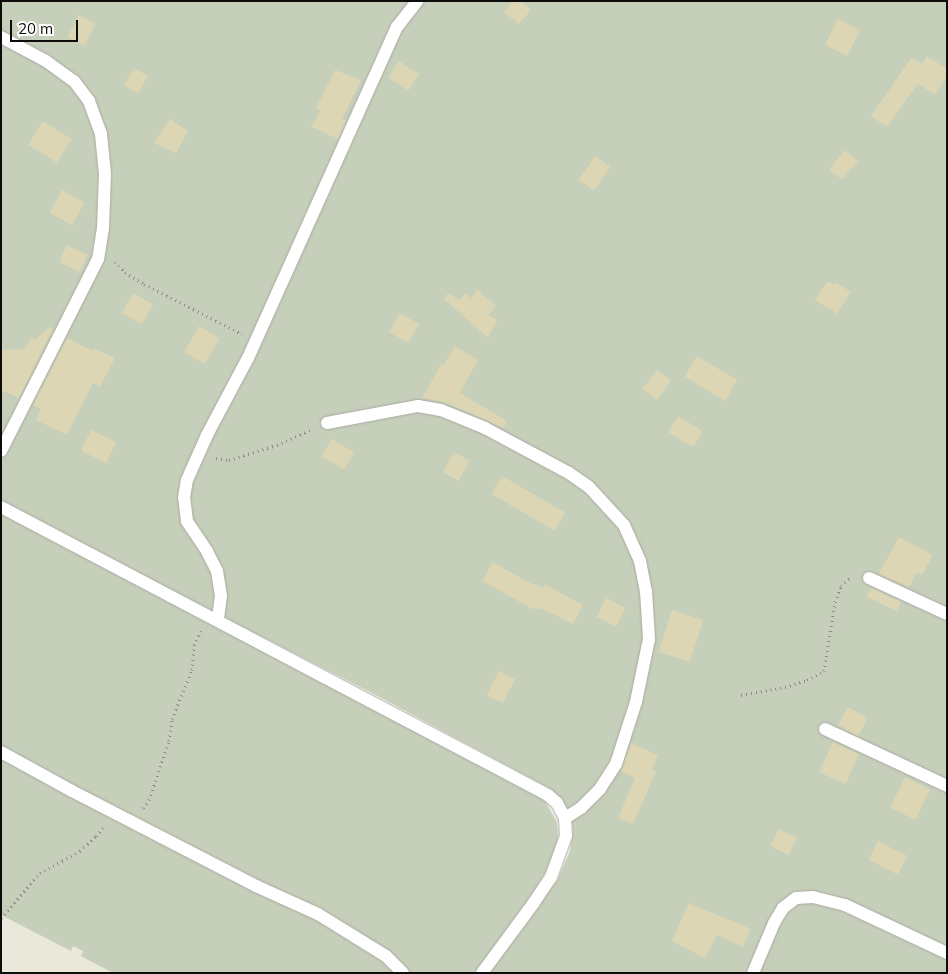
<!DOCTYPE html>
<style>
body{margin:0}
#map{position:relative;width:948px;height:974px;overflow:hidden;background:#f5f4ed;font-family:Mulish,sans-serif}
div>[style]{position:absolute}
.built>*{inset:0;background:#eae8da}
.green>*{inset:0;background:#c5cfb9}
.building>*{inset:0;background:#dcd6b4;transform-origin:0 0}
.path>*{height:3px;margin-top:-1.5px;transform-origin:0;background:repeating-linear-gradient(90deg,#8c8b86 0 1px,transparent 0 5px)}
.roads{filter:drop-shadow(0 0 1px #abaaa4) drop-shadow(0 0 1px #abaaa4)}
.lane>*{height:12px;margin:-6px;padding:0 6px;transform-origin:6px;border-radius:6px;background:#fff}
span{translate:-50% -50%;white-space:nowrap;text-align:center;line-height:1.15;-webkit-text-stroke:5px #fff;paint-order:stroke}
.frame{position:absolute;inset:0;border:2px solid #0d0c0a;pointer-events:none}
.scale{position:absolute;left:10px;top:20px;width:68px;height:22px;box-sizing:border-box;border:2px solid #0d0c0a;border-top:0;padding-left:6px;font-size:15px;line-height:18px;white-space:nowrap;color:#0d0c0a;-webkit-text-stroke:4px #fff;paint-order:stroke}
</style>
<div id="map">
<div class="built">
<i style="clip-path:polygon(1px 887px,168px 973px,1px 973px)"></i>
</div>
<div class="green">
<i style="clip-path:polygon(1px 1px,947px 1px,947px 949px,887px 921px,794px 895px,748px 973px,487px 973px,558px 879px,570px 851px,573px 827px,566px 807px,558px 796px,547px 787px,376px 695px,1px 504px)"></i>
<i style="clip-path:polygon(1px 514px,82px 554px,525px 788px,545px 801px,557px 822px,558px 839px,548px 868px,528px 902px,476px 973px,406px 973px,273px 890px,64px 782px,1px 747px)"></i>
<i style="clip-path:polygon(1px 756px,296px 908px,373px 953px,397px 973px,113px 973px,81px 956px,83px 951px,73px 946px,71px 951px,1px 915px)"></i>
<i style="clip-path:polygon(799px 900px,846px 907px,947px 957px,947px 973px,756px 973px,781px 916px)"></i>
</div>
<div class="building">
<i style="clip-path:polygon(513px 1px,521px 1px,531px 10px,519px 24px,504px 12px)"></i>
<i style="left:79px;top:15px;width:19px;height:25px;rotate:28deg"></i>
<i style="left:838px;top:19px;width:25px;height:29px;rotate:27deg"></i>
<i style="clip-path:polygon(927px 56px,947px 69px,947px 76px,935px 95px,918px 84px,887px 127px,871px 116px,911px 58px,922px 64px)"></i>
<i style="left:399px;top:61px;width:24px;height:20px;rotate:33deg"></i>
<i style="left:134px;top:68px;width:16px;height:20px;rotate:30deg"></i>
<i style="clip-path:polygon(335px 70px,361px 80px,342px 119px,346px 120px,338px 139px,311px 127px,321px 110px,316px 108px)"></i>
<i style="clip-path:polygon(170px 119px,188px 131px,176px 153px,154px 143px)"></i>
<i style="left:43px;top:121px;width:34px;height:28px;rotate:32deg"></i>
<i style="left:845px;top:150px;width:17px;height:25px;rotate:40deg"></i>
<i style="left:595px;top:156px;width:19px;height:29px;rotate:35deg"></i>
<i style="left:62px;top:190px;width:26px;height:26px;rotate:29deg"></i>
<i style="left:67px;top:245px;width:23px;height:19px;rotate:25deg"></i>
<i style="clip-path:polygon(828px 281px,834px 285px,836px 282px,851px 292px,837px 314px,815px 300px)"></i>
<i style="clip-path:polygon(478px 290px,496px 306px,488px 315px,497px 320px,488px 338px,444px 299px,448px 293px,460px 300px,466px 293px,471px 298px)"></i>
<i style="left:133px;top:293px;width:23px;height:23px;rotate:29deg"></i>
<i style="left:400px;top:313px;width:22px;height:22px;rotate:30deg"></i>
<i style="left:199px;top:326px;width:24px;height:30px;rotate:30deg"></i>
<i style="clip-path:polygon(50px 327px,53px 329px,19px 398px,1px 390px,1px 350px,24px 349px,32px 337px,35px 340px)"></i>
<i style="clip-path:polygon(67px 338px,92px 351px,94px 348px,115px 358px,100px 387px,93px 383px,67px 435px,36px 420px,41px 409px,33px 405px)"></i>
<i style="clip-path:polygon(455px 346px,478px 360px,460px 393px,507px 421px,504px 428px,444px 402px,422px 398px,442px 363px,444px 365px)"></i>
<i style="left:697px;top:356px;width:47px;height:24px;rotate:31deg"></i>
<i style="left:657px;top:370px;width:18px;height:24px;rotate:38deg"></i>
<i style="left:678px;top:416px;width:29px;height:19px;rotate:31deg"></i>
<i style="left:91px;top:430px;width:28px;height:23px;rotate:26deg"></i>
<i style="left:332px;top:439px;width:26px;height:20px;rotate:31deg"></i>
<i style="left:454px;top:452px;width:18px;height:23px;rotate:29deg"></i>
<i style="left:502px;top:476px;width:73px;height:21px;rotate:30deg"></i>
<i style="clip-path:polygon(899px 537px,933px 555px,922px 575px,917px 572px,909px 587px,879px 574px)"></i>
<i style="clip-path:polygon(492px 562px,534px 585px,536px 584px,543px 588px,544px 584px,583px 605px,573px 624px,541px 608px,541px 610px,535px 607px,534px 610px,483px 581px)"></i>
<i style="left:871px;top:588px;width:33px;height:10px;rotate:25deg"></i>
<i style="left:606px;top:598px;width:22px;height:21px;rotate:27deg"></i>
<i style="left:672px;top:610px;width:33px;height:44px;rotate:18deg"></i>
<i style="left:499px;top:671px;width:18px;height:27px;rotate:27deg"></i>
<i style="left:848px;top:707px;width:23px;height:21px;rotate:29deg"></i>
<i style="left:833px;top:742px;width:29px;height:33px;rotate:25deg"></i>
<i style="clip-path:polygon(631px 743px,658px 755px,652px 770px,656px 772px,633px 824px,618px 818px,635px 778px,621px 771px)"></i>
<i style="left:905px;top:777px;width:28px;height:34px;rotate:26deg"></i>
<i style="left:779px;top:829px;width:20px;height:19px;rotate:27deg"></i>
<i style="left:878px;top:841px;width:33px;height:21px;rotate:27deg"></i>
<i style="clip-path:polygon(689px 903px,751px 929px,743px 947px,717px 935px,705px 958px,672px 941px)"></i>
</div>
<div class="path">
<i style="left:115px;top:262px;width:14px;rotate:45deg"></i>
<i style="left:125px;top:272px;width:22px;rotate:32deg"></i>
<i style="left:144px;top:284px;width:110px;rotate:27deg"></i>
<i style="left:216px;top:458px;width:13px;rotate:9deg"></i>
<i style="left:229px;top:460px;width:50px;rotate:-17.4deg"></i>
<i style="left:277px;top:445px;width:37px;rotate:-24deg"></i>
<i style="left:741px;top:695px;width:45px;rotate:-10.3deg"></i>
<i style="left:785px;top:687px;width:23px;rotate:-18deg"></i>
<i style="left:807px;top:680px;width:19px;rotate:-28deg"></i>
<i style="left:824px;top:671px;width:70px;rotate:-80.9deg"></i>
<i style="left:835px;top:602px;width:17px;rotate:-69deg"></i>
<i style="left:841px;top:586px;width:13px;rotate:-42deg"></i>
<i style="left:143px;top:808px;width:10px;rotate:-53deg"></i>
<i style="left:149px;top:800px;width:62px;rotate:-71.3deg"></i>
<i style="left:169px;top:741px;width:22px;rotate:-82deg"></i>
<i style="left:172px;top:719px;width:53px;rotate:-67.8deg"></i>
<i style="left:192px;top:670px;width:25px;rotate:-85deg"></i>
<i style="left:194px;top:645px;width:16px;rotate:-63deg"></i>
<i style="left:1px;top:918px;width:60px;rotate:-49.1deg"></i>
<i style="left:40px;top:873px;width:46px;rotate:-28.8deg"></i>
<i style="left:80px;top:851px;width:22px;rotate:-43deg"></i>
<i style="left:96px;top:836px;width:11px;rotate:-52deg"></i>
</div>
<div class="roads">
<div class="lane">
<i style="left:1px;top:37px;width:51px;rotate:28.1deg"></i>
<i style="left:46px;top:61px;width:34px;rotate:36deg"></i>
<i style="left:74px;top:81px;width:25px;rotate:53deg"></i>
<i style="left:89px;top:101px;width:35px;rotate:70deg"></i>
<i style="left:101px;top:134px;width:40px;rotate:84.3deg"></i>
<i style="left:105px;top:174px;width:54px;rotate:92.1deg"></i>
<i style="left:103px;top:228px;width:31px;rotate:99deg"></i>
<i style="left:98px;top:259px;width:215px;rotate:116.8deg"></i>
<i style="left:327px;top:423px;width:93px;rotate:-10.6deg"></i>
<i style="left:418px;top:406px;width:23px;rotate:10deg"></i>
<i style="left:441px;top:410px;width:48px;rotate:22.2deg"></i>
<i style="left:485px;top:428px;width:95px;rotate:28.2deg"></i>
<i style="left:569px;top:473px;width:24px;rotate:35deg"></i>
<i style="left:589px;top:487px;width:52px;rotate:47.4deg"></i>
<i style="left:624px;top:525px;width:39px;rotate:66deg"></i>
<i style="left:640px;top:561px;width:31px;rotate:79deg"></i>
<i style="left:646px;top:591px;width:48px;rotate:86.4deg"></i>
<i style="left:649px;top:639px;width:64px;rotate:101.7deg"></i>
<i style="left:636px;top:702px;width:65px;rotate:107.9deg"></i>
<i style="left:616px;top:764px;width:30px;rotate:123deg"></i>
<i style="left:600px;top:789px;width:27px;rotate:135deg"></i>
<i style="left:581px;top:808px;width:19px;rotate:148deg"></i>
<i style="left:565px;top:818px;width:18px;rotate:87deg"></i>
<i style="left:566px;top:836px;width:44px;rotate:110.1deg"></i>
<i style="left:551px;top:877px;width:32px;rotate:124deg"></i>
<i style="left:533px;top:904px;width:86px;rotate:126.5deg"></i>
<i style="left:1px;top:507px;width:618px;rotate:27.77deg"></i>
<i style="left:548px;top:795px;width:12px;rotate:42deg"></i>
<i style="left:557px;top:803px;width:17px;rotate:62deg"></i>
<i style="left:869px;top:578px;width:86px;rotate:24.8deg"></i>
<i style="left:218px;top:619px;width:23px;rotate:-83deg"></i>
<i style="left:221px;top:596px;width:25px;rotate:-99deg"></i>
<i style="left:217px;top:571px;width:22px;rotate:-117deg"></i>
<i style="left:207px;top:551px;width:36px;rotate:-124deg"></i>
<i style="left:187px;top:521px;width:23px;rotate:-97deg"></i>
<i style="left:184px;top:498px;width:18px;rotate:-81deg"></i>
<i style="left:187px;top:480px;width:49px;rotate:-66deg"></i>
<i style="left:207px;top:435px;width:87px;rotate:-62deg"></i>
<i style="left:248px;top:358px;width:363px;rotate:-65.8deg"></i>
<i style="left:397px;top:27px;width:33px;rotate:-52deg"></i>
<i style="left:825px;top:729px;width:135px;rotate:25deg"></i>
<i style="left:1px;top:752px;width:81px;rotate:28.8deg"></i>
<i style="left:72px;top:791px;width:207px;rotate:27.3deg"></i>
<i style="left:256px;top:886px;width:68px;rotate:24.3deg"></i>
<i style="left:318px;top:914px;width:80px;rotate:31.7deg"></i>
<i style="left:386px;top:956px;width:24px;rotate:45deg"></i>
<i style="left:753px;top:973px;width:54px;rotate:-67.2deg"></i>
<i style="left:774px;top:923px;width:17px;rotate:-59deg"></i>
<i style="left:783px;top:908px;width:16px;rotate:-38deg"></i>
<i style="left:796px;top:898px;width:17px;rotate:-3deg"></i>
<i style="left:813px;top:897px;width:33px;rotate:14deg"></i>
<i style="left:845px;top:905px;width:113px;rotate:25.2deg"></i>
</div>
</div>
<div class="frame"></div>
<div class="scale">20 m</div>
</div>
